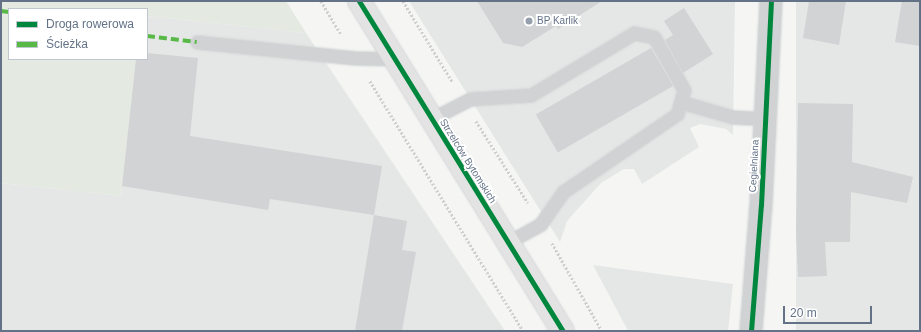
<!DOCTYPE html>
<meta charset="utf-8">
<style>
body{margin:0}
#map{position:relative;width:921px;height:332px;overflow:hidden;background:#f5f6f4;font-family:Arial,sans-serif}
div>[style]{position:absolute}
.built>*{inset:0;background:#e5e7e6;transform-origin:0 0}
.green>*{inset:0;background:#e4e9e2}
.building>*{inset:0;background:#d1d3d4;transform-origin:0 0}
.path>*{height:2.5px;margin-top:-1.25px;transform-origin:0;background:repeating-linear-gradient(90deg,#cecfcf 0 2px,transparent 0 4px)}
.roads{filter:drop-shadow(0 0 1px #d1d4d5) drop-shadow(0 0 1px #d1d4d5)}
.service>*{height:13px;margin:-6.5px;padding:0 6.5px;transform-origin:6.5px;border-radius:6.5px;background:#d1d2d3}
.minor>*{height:22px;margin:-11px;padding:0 11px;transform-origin:11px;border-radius:11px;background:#d1d2d3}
.secondary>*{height:22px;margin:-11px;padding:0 11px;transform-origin:11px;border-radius:11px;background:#e3e3e4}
.quiet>*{height:4px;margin-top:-2px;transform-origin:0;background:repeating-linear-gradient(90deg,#58b947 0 8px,transparent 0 12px)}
.cycleway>*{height:5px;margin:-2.5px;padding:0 2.5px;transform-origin:2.5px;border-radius:2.5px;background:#00873e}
.dots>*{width:11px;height:11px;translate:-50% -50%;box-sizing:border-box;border:2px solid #fff;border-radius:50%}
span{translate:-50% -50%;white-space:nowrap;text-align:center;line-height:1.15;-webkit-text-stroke:4px #fff;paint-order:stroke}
.poi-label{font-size:10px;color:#637287}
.left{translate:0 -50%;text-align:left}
.street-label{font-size:10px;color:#637287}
.frame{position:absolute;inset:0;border:2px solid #637287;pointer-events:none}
.legend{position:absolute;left:8px;top:8px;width:140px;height:52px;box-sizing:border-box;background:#fff;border:1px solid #c1c7cf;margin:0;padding:5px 7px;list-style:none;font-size:12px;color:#637287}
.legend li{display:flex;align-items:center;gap:8px;height:20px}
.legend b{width:20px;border:1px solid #c1c7cf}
.scale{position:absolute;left:783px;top:306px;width:89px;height:18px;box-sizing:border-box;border:2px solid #637287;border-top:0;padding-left:5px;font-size:12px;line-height:14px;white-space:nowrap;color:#637287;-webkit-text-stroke:3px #fff;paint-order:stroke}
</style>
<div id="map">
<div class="built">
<i style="clip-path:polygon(409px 1px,735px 1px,733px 135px,726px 129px,700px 124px,690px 128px,699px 147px,642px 184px,634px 169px,624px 169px,601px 183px,567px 221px,560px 242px)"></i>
<i style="left:796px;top:1px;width:124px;height:330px"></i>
<i style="clip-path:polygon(147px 16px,306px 33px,505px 331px,1px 331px,1px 183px,121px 196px,136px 59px,147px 59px)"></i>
<i style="clip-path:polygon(593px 265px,733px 284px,728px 331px,628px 331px)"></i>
</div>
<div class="green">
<i style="clip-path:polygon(1px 1px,286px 1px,306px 33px,147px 16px,147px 9px,9px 9px,9px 59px,136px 59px,121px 196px,1px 183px)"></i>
</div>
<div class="building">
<i style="clip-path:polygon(477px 1px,602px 1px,558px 29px,556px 26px,522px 47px,503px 43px)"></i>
<i style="clip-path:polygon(809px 1px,846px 1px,839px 45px,803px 38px)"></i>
<i style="clip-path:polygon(902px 1px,920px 1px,920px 46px,895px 42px)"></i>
<i style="clip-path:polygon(684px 8px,713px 54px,683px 73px,665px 40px,673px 35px,664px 21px)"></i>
<i style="left:651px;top:48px;width:44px;height:133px;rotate:60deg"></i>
<i style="clip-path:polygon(147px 53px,198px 58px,190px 136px,382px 166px,374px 215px,270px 199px,268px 210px,122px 186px,136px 59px,147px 59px)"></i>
<i style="clip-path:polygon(798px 103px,853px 104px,852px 162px,913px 177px,907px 203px,851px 192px,850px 242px,825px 242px,827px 276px,798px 277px,796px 232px)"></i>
<i style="clip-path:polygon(374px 215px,407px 221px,402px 250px,416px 252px,402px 331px,355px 331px)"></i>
</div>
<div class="path">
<i style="left:321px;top:1px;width:39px;rotate:59deg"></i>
<i style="left:403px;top:1px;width:96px;rotate:58.6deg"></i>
<i style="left:370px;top:81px;width:293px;rotate:58.5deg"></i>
<i style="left:476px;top:121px;width:97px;rotate:57.6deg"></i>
<i style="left:552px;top:243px;width:101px;rotate:60.4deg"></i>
</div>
<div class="roads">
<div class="service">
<i style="left:197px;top:42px;width:159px;rotate:5.8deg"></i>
<i style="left:355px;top:58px;width:39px;rotate:1deg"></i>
<i style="left:681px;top:102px;width:54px;rotate:16.1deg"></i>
<i style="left:733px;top:117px;width:33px;rotate:3deg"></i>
<i style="left:431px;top:119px;width:44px;rotate:-27.1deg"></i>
<i style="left:470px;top:99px;width:61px;rotate:-3.8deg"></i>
<i style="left:531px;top:95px;width:120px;rotate:-31deg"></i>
<i style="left:634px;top:33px;width:20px;rotate:11deg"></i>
<i style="left:654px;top:37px;width:61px;rotate:60.5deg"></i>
<i style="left:684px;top:90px;width:25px;rotate:106deg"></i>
<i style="left:677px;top:114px;width:138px;rotate:145.6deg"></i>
<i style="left:563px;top:192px;width:39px;rotate:125deg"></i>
<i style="left:541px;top:224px;width:38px;rotate:151deg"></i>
</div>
<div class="minor">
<i style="left:751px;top:331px;width:126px;rotate:-85.5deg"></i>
<i style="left:761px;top:205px;width:204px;rotate:-87.2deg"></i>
</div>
<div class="secondary">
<i style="left:359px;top:1px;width:388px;rotate:58.3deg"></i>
</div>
</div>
<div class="quiet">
<i style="left:1px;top:11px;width:8px;rotate:7deg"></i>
<i style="left:147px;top:36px;width:50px;rotate:6.8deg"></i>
</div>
<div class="cycleway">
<i style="left:359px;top:1px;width:388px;rotate:58.3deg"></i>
<i style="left:751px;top:331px;width:126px;rotate:-85.5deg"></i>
<i style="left:761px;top:205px;width:204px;rotate:-87.2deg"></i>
</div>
<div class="dots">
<i style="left:529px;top:21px;background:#96a0ad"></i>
</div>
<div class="poi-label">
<span class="left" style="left:537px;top:21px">BP Karlik</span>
</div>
<div class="street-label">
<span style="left:468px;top:161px;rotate:58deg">Strzelców Bytomskich</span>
<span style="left:754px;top:166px;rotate:-87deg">Cegielniana</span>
</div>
<div class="frame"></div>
<ul class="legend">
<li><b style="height:5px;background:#00873e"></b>Droga rowerowa</li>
<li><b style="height:5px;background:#58b947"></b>Ścieżka</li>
</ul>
<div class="scale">20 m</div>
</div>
